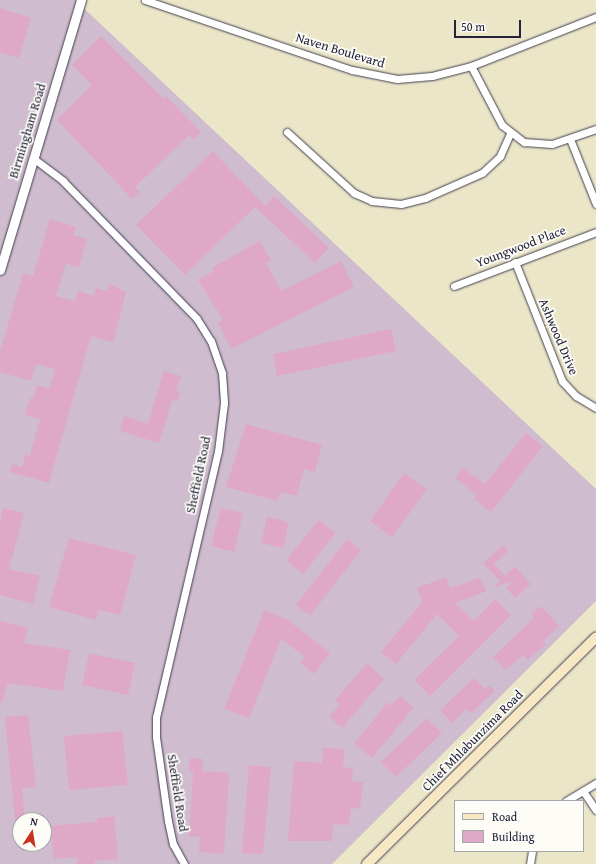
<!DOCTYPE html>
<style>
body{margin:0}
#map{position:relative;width:596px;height:864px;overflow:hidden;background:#ece6c8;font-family:"Gentium Book Plus",serif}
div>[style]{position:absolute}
.industrial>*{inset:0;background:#cfbdcf}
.building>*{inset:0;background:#dfa8c7}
.roads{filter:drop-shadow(0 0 1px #403f50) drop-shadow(0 0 1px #403f50)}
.minor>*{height:7px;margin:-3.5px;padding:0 3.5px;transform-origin:3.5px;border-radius:3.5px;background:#fff}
.tertiary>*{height:9px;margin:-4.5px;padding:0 4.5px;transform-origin:4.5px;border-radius:4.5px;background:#fff}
.secondary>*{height:10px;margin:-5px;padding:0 5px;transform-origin:5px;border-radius:5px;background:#f7e8c3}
span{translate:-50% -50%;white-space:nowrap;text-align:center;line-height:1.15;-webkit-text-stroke:3.5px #fdfcf7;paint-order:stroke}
.street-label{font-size:13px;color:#22223b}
.legend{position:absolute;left:454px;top:800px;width:130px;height:52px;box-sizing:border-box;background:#fdfcf7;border:1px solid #a5a5ac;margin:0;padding:5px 7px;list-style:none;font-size:12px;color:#22223b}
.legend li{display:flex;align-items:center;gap:8px;height:20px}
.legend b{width:20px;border:1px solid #a5a5ac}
.north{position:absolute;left:12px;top:812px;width:40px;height:40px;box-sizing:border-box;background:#fdfcf7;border:1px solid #a5a5ac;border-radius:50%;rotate:12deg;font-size:11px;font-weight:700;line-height:16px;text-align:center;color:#22223b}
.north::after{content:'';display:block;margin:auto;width:14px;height:18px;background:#c8321e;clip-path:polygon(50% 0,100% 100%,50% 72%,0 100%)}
.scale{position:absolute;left:454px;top:20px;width:67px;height:18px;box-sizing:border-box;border:2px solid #22223b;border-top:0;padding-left:5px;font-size:12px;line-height:14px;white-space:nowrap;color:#22223b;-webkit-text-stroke:3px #fdfcf7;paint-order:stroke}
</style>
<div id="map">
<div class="industrial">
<i style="clip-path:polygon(evenodd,0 0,75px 0,596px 489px,596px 601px,332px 864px,0 864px,0 0,20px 820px,44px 820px,44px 844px,20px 844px,20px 820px)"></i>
</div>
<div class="building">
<i style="clip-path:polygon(0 8px,31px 18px,19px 58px,0 52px)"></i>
<i style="clip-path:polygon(101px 36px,164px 99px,166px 96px,201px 132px,194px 140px,189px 135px,135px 187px,140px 192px,132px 199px,57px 120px,92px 85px,72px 65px)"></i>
<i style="clip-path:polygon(213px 151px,265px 206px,274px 196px,329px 248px,315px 263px,255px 207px,185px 275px,136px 225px)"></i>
<i style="clip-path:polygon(50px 219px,76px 227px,73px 235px,87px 239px,79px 267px,66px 263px,56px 296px,75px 301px,78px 291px,94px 296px,96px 288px,107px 291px,109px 284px,126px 292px,113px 342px,91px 336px,49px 483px,10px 472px,13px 464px,22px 467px,25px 455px,30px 456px,40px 419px,25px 415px,30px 398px,33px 399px,37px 385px,49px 389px,55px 369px,36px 364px,31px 381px,0 372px,0 352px,23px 273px,33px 276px)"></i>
<i style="clip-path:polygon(260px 241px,271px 260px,266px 263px,281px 291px,341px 261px,354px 287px,231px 349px,218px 323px,223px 320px,198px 280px,214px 271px,212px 268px)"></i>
<i style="clip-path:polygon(391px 329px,396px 351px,277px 376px,273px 354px)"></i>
<i style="clip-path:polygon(164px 371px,181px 376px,176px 391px,180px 392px,177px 401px,172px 400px,159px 443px,120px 431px,124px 416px,148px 424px)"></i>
<i style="clip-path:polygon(246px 424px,322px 445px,315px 472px,304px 469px,297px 496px,280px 492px,278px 501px,226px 487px)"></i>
<i style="clip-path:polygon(526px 433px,543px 446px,491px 512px,474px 499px,477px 495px,455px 478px,463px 468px,485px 484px)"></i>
<i style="clip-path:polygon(404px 473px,427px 489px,392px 537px,370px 521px)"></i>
<i style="clip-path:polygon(3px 508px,24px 513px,9px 569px,40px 576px,33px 604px,0 595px,0 523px)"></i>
<i style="clip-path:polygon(221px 508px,243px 513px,234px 552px,211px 546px)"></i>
<i style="clip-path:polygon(267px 517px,289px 522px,283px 548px,261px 543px)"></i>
<i style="clip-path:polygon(319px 520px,336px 533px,303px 574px,286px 560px)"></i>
<i style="clip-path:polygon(69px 538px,136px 555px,120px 615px,99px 610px,96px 620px,49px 607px)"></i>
<i style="clip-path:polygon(347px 539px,361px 550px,310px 616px,296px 605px)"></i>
<i style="clip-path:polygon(503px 545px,508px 551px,494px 564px,505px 576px,515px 567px,531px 584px,515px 598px,506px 588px,514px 580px,493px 588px,500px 581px,483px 563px)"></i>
<i style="clip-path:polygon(446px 577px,450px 588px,479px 578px,487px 591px,455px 603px,474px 621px,495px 599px,511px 615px,430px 696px,414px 680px,459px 636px,437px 614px,396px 664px,381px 652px,422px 602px,417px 588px)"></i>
<i style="clip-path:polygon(541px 606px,559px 626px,543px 641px,546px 644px,528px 660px,523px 655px,506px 670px,493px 657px,534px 618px,531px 614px)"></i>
<i style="clip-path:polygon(264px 610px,288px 620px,330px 653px,314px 674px,300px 663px,305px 657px,281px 639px,249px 718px,224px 709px)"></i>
<i style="clip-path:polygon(0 621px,28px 628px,24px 643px,70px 650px,63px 691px,8px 683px,2px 703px,0 702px)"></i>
<i style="clip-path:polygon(89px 653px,135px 663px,128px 695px,82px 685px)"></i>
<i style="clip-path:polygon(367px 663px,384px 679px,342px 728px,329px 717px,340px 704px,335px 700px)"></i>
<i style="clip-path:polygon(474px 678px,485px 689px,489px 685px,495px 691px,471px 713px,466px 709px,452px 723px,440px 710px)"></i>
<i style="clip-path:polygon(400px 696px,414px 707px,372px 758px,354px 744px,388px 702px,392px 705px)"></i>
<i style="clip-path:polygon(28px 715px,36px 787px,22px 788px,25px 820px,15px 821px,5px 717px)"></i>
<i style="clip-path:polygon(427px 718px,442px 733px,396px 777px,381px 762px)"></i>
<i style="clip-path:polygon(122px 731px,128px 785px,69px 790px,64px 736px)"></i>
<i style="clip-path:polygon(323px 748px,345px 749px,343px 767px,353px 768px,352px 781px,363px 782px,360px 809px,351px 808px,349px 825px,333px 824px,332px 841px,288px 841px,294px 761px,322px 763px)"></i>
<i style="clip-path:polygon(190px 758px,203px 759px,202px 771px,229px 773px,224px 854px,199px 852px,200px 837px,189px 836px,193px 772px,189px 772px)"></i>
<i style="clip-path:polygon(249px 765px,271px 767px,263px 854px,242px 853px)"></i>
<i style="clip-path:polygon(114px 816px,118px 859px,94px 861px,95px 864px,77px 864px,77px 857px,54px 859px,50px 826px,97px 822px,97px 818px)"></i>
</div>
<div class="roads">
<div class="minor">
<i style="left:145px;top:0;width:219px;rotate:18.7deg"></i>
<i style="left:352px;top:70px;width:46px;rotate:11.3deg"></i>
<i style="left:397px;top:79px;width:35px;rotate:-5deg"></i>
<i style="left:432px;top:76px;width:40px;rotate:-14.4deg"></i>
<i style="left:471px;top:66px;width:134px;rotate:-21.4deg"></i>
<i style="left:471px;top:66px;width:67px;rotate:62.3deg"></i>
<i style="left:502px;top:125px;width:28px;rotate:38deg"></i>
<i style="left:524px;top:142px;width:28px;rotate:4deg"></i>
<i style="left:552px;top:144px;width:46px;rotate:-18.8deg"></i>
<i style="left:287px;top:132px;width:91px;rotate:42.3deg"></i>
<i style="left:354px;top:193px;width:20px;rotate:24deg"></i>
<i style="left:372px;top:201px;width:29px;rotate:6deg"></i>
<i style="left:401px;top:204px;width:25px;rotate:-14deg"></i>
<i style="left:425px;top:198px;width:62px;rotate:-23.7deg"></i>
<i style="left:482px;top:173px;width:25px;rotate:-43deg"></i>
<i style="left:500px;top:156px;width:24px;rotate:-66deg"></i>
<i style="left:570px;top:139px;width:70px;rotate:68.2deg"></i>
<i style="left:33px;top:158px;width:38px;rotate:37deg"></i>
<i style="left:63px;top:181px;width:192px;rotate:45.8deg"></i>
<i style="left:197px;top:319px;width:26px;rotate:58deg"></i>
<i style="left:211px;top:341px;width:34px;rotate:71deg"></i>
<i style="left:222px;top:373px;width:30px;rotate:86deg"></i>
<i style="left:224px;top:403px;width:48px;rotate:97.1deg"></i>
<i style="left:218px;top:451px;width:273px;rotate:103.1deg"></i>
<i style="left:156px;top:717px;width:20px;rotate:90deg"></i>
<i style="left:156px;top:737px;width:85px;rotate:81.9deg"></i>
<i style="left:168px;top:821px;width:24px;rotate:78deg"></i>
<i style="left:173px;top:844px;width:23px;rotate:61deg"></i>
<i style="left:515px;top:262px;width:128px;rotate:68.4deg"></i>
<i style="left:562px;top:381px;width:21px;rotate:47deg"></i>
<i style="left:576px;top:396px;width:23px;rotate:31deg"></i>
<i style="left:454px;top:286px;width:152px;rotate:-20.8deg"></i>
<i style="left:583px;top:791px;width:23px;rotate:56deg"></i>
<i style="left:566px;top:801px;width:35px;rotate:-31deg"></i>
<i style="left:530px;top:864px;width:13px;rotate:-81deg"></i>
</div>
<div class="tertiary">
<i style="left:0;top:270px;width:282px;rotate:-73.3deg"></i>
</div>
<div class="secondary">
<i style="left:367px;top:864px;width:322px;rotate:-44.7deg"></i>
</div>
</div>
<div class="street-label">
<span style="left:340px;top:51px;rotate:17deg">Naven Boulevard</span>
<span style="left:28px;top:131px;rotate:-73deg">Birmingham Road</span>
<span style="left:521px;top:247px;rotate:-21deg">Youngwood Place</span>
<span style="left:558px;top:337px;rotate:67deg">Ashwood Drive</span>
<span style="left:199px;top:475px;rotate:-78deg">Sheffield Road</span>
<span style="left:473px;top:741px;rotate:-45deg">Chief Mhlabunzima Road</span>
<span style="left:177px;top:793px;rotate:81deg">Sheffield Road</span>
</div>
<ul class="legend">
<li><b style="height:5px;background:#f7e8c3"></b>Road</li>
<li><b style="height:11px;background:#dfa8c7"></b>Building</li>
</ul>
<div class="north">N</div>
<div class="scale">50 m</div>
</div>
